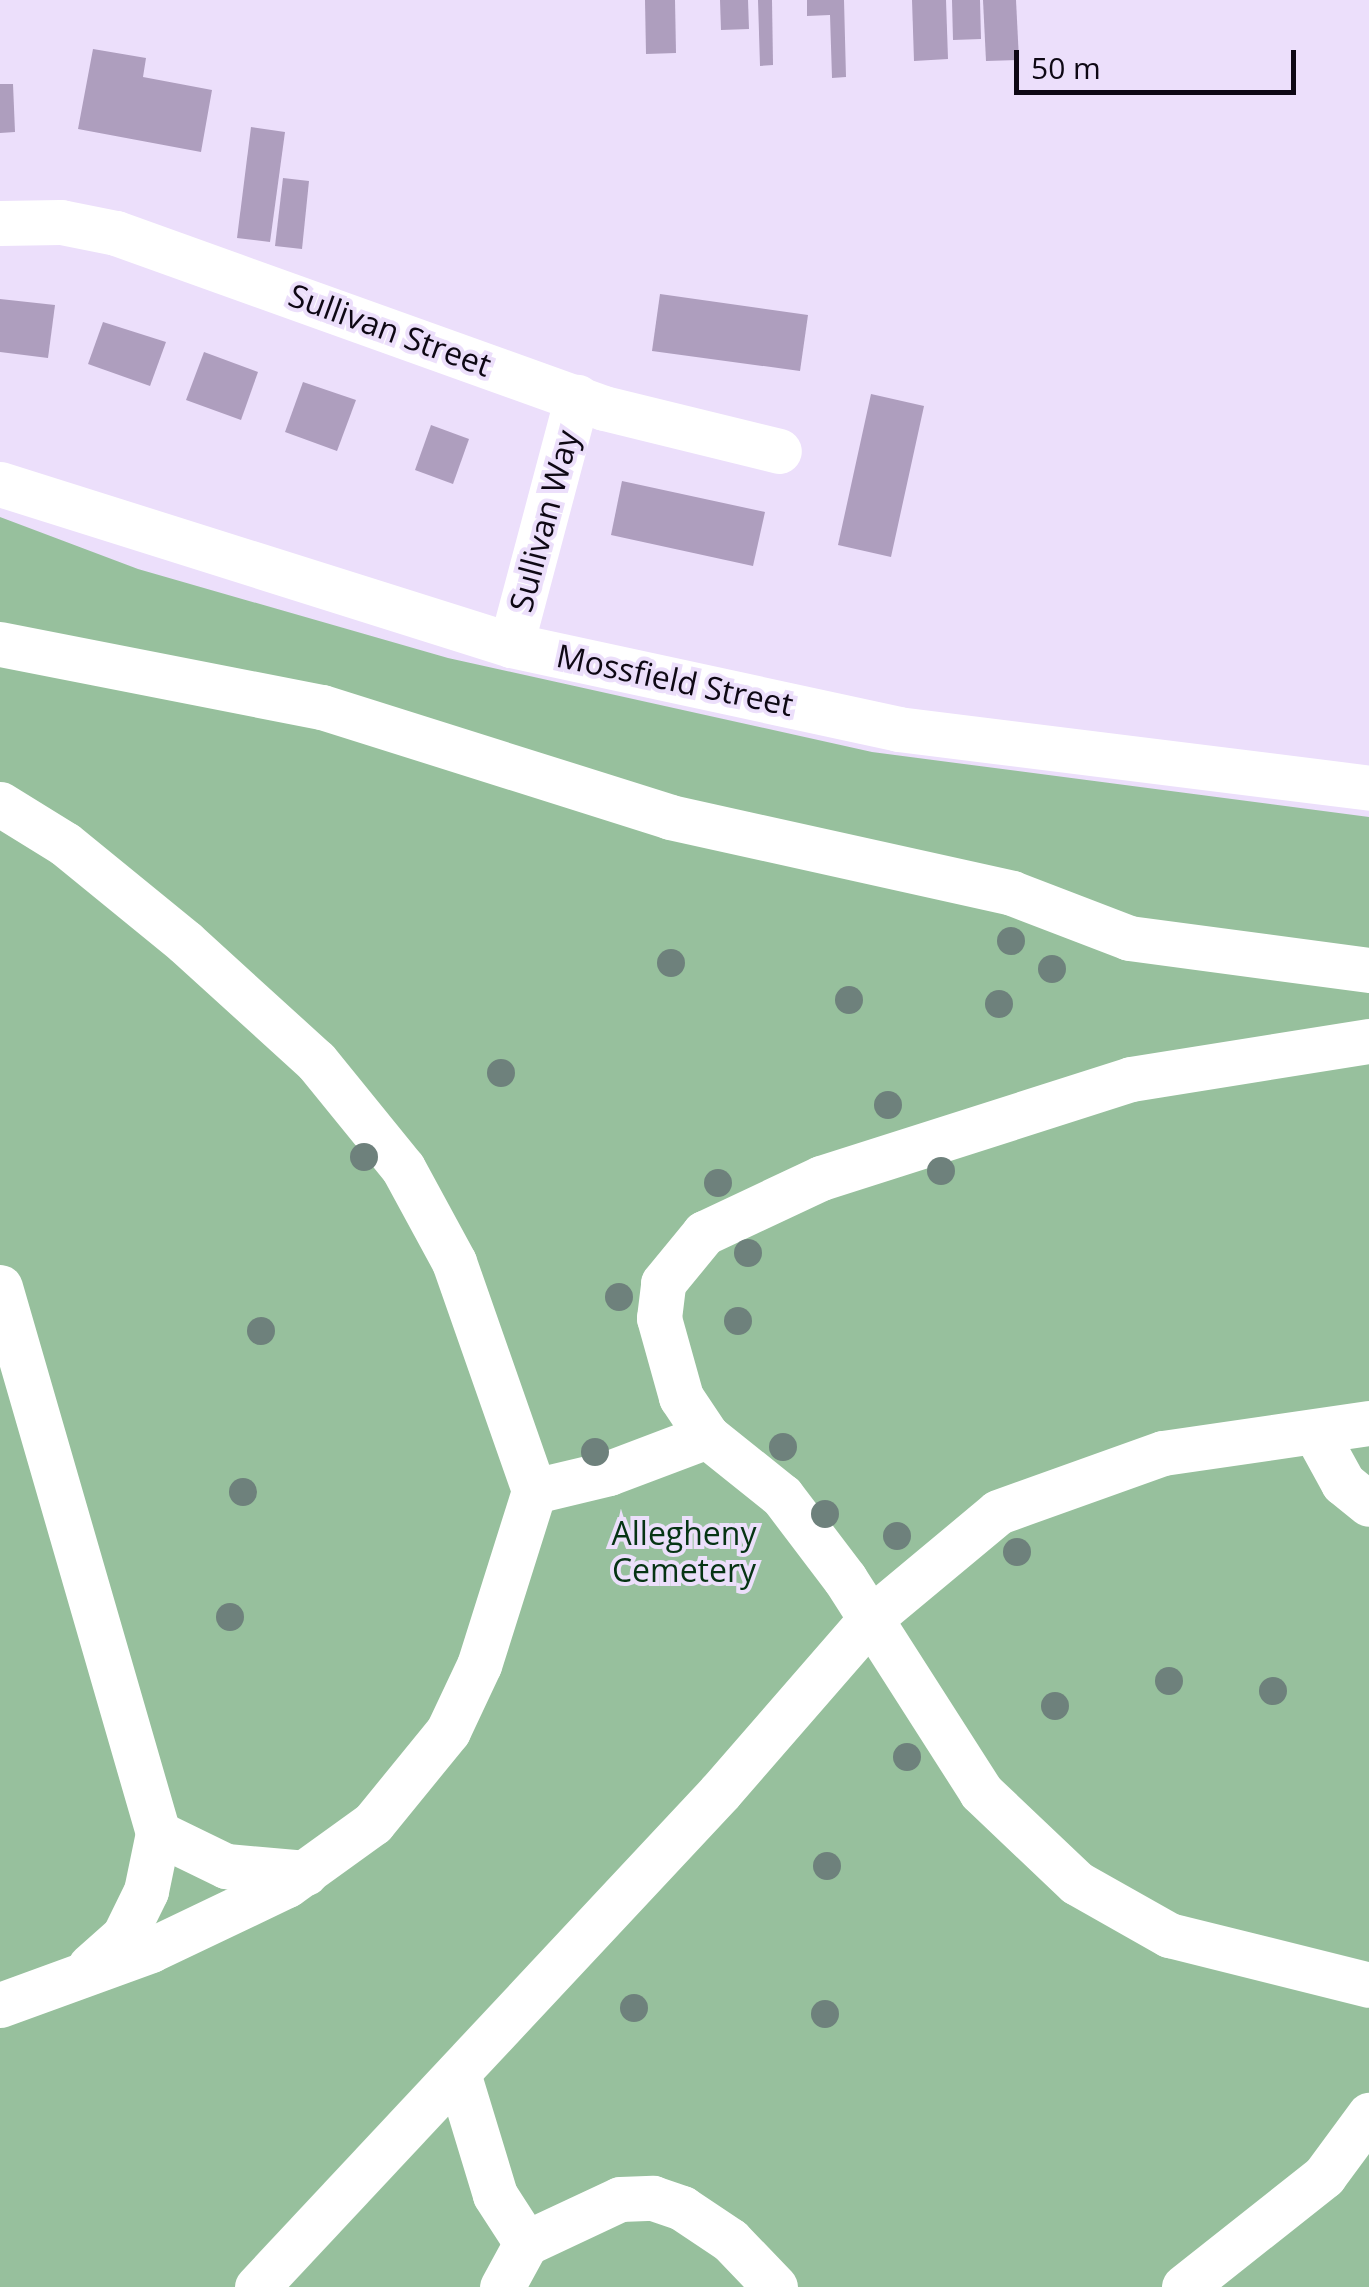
<!DOCTYPE html>
<style>
body{margin:0}
#map{position:relative;width:1369px;height:2287px;overflow:hidden;background:#ecdffb;font-family:"Open Sans",sans-serif}
div>[style]{position:absolute}
.green>*{inset:0;background:#97c09d}
.building>*{inset:0;background:#ae9ebe}
.minor>*{height:45px;margin:-22.5px;padding:0 22.5px;transform-origin:22.5px;border-radius:22.5px;background:#fff}
.trees>*{width:28px;height:28px;margin:-14px;border-radius:50%;background:#6e817c}
span{translate:-50% -50%;white-space:nowrap;text-align:center;line-height:1.15;-webkit-text-stroke:8px #ecdffb;paint-order:stroke}
.street-label{font-size:32px;color:#0e0814}
.park-label{font-size:32px;color:#063414}
.scale{position:absolute;left:1014px;top:50px;width:282px;height:45px;box-sizing:border-box;border:5px solid #0e0814;border-top:0;padding-left:12px;font-size:30px;line-height:35px;white-space:nowrap;color:#0e0814;-webkit-text-stroke:8px #ecdffb;paint-order:stroke}
</style>
<div id="map">
<div class="green">
<i style="clip-path:polygon(0 517px,138px 569px,448px 658px,872px 752px,1369px 817px,1369px 2287px,0 2287px)"></i>
</div>
<div class="building">
<i style="clip-path:polygon(645px 0,675px 0,676px 53px,646px 54px)"></i>
<i style="clip-path:polygon(720px 0,748px 0,749px 29px,721px 30px)"></i>
<i style="clip-path:polygon(758px 0,772px 0,773px 65px,760px 66px)"></i>
<i style="clip-path:polygon(807px 0,844px 0,846px 77px,832px 78px,830px 15px,807px 16px)"></i>
<i style="clip-path:polygon(912px 0,946px 0,948px 59px,914px 61px)"></i>
<i style="clip-path:polygon(952px 0,980px 0,981px 39px,953px 40px)"></i>
<i style="clip-path:polygon(983px 0,1016px 0,1019px 60px,986px 61px)"></i>
<i style="clip-path:polygon(93px 49px,146px 58px,143px 77px,212px 90px,201px 152px,78px 129px)"></i>
<i style="clip-path:polygon(0 84px,13px 84px,15px 132px,0 133px)"></i>
<i style="clip-path:polygon(251px 127px,285px 132px,270px 242px,237px 238px)"></i>
<i style="clip-path:polygon(283px 178px,309px 181px,302px 249px,275px 246px)"></i>
<i style="clip-path:polygon(660px 294px,808px 315px,800px 371px,652px 351px)"></i>
<i style="clip-path:polygon(0 299px,55px 305px,48px 358px,0 352px)"></i>
<i style="clip-path:polygon(103px 322px,166px 342px,150px 386px,88px 364px)"></i>
<i style="clip-path:polygon(204px 352px,258px 372px,241px 420px,186px 400px)"></i>
<i style="clip-path:polygon(303px 382px,356px 400px,337px 451px,285px 432px)"></i>
<i style="clip-path:polygon(871px 394px,924px 406px,891px 557px,838px 545px)"></i>
<i style="clip-path:polygon(431px 425px,469px 439px,453px 484px,415px 470px)"></i>
<i style="clip-path:polygon(622px 481px,765px 512px,753px 566px,611px 535px)"></i>
</div>
<div class="minor">
<i style="left:0;top:223px;width:61px;rotate:-0.9deg"></i>
<i style="left:61px;top:222px;width:56px;rotate:11.3deg"></i>
<i style="left:116px;top:233px;width:518px;rotate:19.73deg"></i>
<i style="left:604px;top:408px;width:180px;rotate:13.8deg"></i>
<i style="left:0;top:484px;width:536px;rotate:17.49deg"></i>
<i style="left:511px;top:645px;width:396px;rotate:12.2deg"></i>
<i style="left:898px;top:729px;width:475px;rotate:7.1deg"></i>
<i style="left:0;top:644px;width:328px;rotate:11.1deg"></i>
<i style="left:322px;top:707px;width:365px;rotate:17.5deg"></i>
<i style="left:670px;top:817px;width:350px;rotate:12.5deg"></i>
<i style="left:1012px;top:893px;width:125px;rotate:21deg"></i>
<i style="left:1129px;top:938px;width:242px;rotate:7.6deg"></i>
<i style="left:511px;top:645px;width:257px;rotate:-75.1deg"></i>
<i style="left:0;top:804px;width:76px;rotate:31.6deg"></i>
<i style="left:65px;top:844px;width:155px;rotate:39.2deg"></i>
<i style="left:185px;top:942px;width:177px;rotate:42.3deg"></i>
<i style="left:316px;top:1061px;width:138px;rotate:50.9deg"></i>
<i style="left:403px;top:1168px;width:107px;rotate:61.5deg"></i>
<i style="left:454px;top:1262px;width:243px;rotate:70.7deg"></i>
<i style="left:534px;top:1491px;width:182px;rotate:107.5deg"></i>
<i style="left:479px;top:1665px;width:73px;rotate:115.2deg"></i>
<i style="left:448px;top:1731px;width:119px;rotate:129.2deg"></i>
<i style="left:373px;top:1823px;width:106px;rotate:144.2deg"></i>
<i style="left:287px;top:1885px;width:151px;rotate:154.5deg"></i>
<i style="left:151px;top:1950px;width:161px;rotate:160deg"></i>
<i style="left:0;top:1287px;width:568px;rotate:73.86deg"></i>
<i style="left:158px;top:1833px;width:59px;rotate:101.7deg"></i>
<i style="left:146px;top:1891px;width:50px;rotate:116.1deg"></i>
<i style="left:124px;top:1936px;width:45px;rotate:138.6deg"></i>
<i style="left:1315px;top:1432px;width:58px;rotate:61.2deg"></i>
<i style="left:1343px;top:1483px;width:33px;rotate:39deg"></i>
<i style="left:707px;top:1436px;width:47px;rotate:-123.7deg"></i>
<i style="left:681px;top:1397px;width:82px;rotate:-105.6deg"></i>
<i style="left:659px;top:1318px;width:35px;rotate:-83deg"></i>
<i style="left:663px;top:1283px;width:65px;rotate:-50.6deg"></i>
<i style="left:704px;top:1233px;width:129px;rotate:-25.2deg"></i>
<i style="left:821px;top:1178px;width:325px;rotate:-17.7deg"></i>
<i style="left:1131px;top:1079px;width:241px;rotate:-9.1deg"></i>
<i style="left:534px;top:1491px;width:77px;rotate:-13.5deg"></i>
<i style="left:609px;top:1473px;width:105px;rotate:-20.7deg"></i>
<i style="left:707px;top:1436px;width:96px;rotate:38.7deg"></i>
<i style="left:782px;top:1496px;width:104px;rotate:52.8deg"></i>
<i style="left:845px;top:1579px;width:253px;rotate:57.4deg"></i>
<i style="left:981px;top:1792px;width:132px;rotate:43.5deg"></i>
<i style="left:1077px;top:1883px;width:106px;rotate:29.5deg"></i>
<i style="left:1169px;top:1935px;width:206px;rotate:14deg"></i>
<i style="left:158px;top:1833px;width:76px;rotate:25.9deg"></i>
<i style="left:226px;top:1866px;width:80px;rotate:5deg"></i>
<i style="left:458px;top:2073px;width:127px;rotate:73.1deg"></i>
<i style="left:495px;top:2195px;width:57px;rotate:57.1deg"></i>
<i style="left:526px;top:2243px;width:50px;rotate:118.6deg"></i>
<i style="left:526px;top:2243px;width:104px;rotate:-25.1deg"></i>
<i style="left:620px;top:2199px;width:33px;rotate:-2deg"></i>
<i style="left:653px;top:2198px;width:31px;rotate:19deg"></i>
<i style="left:682px;top:2208px;width:58px;rotate:33.7deg"></i>
<i style="left:730px;top:2240px;width:65px;rotate:46.2deg"></i>
<i style="left:257px;top:2287px;width:678px;rotate:-46.91deg"></i>
<i style="left:720px;top:1792px;width:230px;rotate:-49deg"></i>
<i style="left:871px;top:1618px;width:165px;rotate:-39.8deg"></i>
<i style="left:998px;top:1512px;width:175px;rotate:-19.7deg"></i>
<i style="left:1163px;top:1453px;width:208px;rotate:-8.3deg"></i>
<i style="left:1184px;top:2287px;width:179px;rotate:-38.4deg"></i>
<i style="left:1324px;top:2176px;width:76px;rotate:-53.6deg"></i>
</div>
<div class="trees">
<i style="left:1011px;top:941px"></i>
<i style="left:671px;top:963px"></i>
<i style="left:1052px;top:969px"></i>
<i style="left:849px;top:1000px"></i>
<i style="left:999px;top:1004px"></i>
<i style="left:501px;top:1073px"></i>
<i style="left:888px;top:1105px"></i>
<i style="left:364px;top:1157px"></i>
<i style="left:941px;top:1171px"></i>
<i style="left:718px;top:1183px"></i>
<i style="left:748px;top:1253px"></i>
<i style="left:619px;top:1297px"></i>
<i style="left:738px;top:1321px"></i>
<i style="left:261px;top:1331px"></i>
<i style="left:783px;top:1447px"></i>
<i style="left:595px;top:1452px"></i>
<i style="left:243px;top:1492px"></i>
<i style="left:825px;top:1514px"></i>
<i style="left:897px;top:1536px"></i>
<i style="left:1017px;top:1552px"></i>
<i style="left:230px;top:1617px"></i>
<i style="left:1169px;top:1681px"></i>
<i style="left:1273px;top:1691px"></i>
<i style="left:1055px;top:1706px"></i>
<i style="left:907px;top:1757px"></i>
<i style="left:827px;top:1866px"></i>
<i style="left:634px;top:2008px"></i>
<i style="left:825px;top:2014px"></i>
</div>
<div class="street-label">
<span style="left:390px;top:330px;rotate:20deg">Sullivan Street</span>
<span style="left:544px;top:521px;rotate:-75deg">Sullivan Way</span>
<span style="left:675px;top:680px;rotate:12deg">Mossfield Street</span>
</div>
<div class="park-label">
<span style="left:684px;top:1552px">Allegheny<br>Cemetery</span>
</div>
<div class="scale">50 m</div>
</div>
